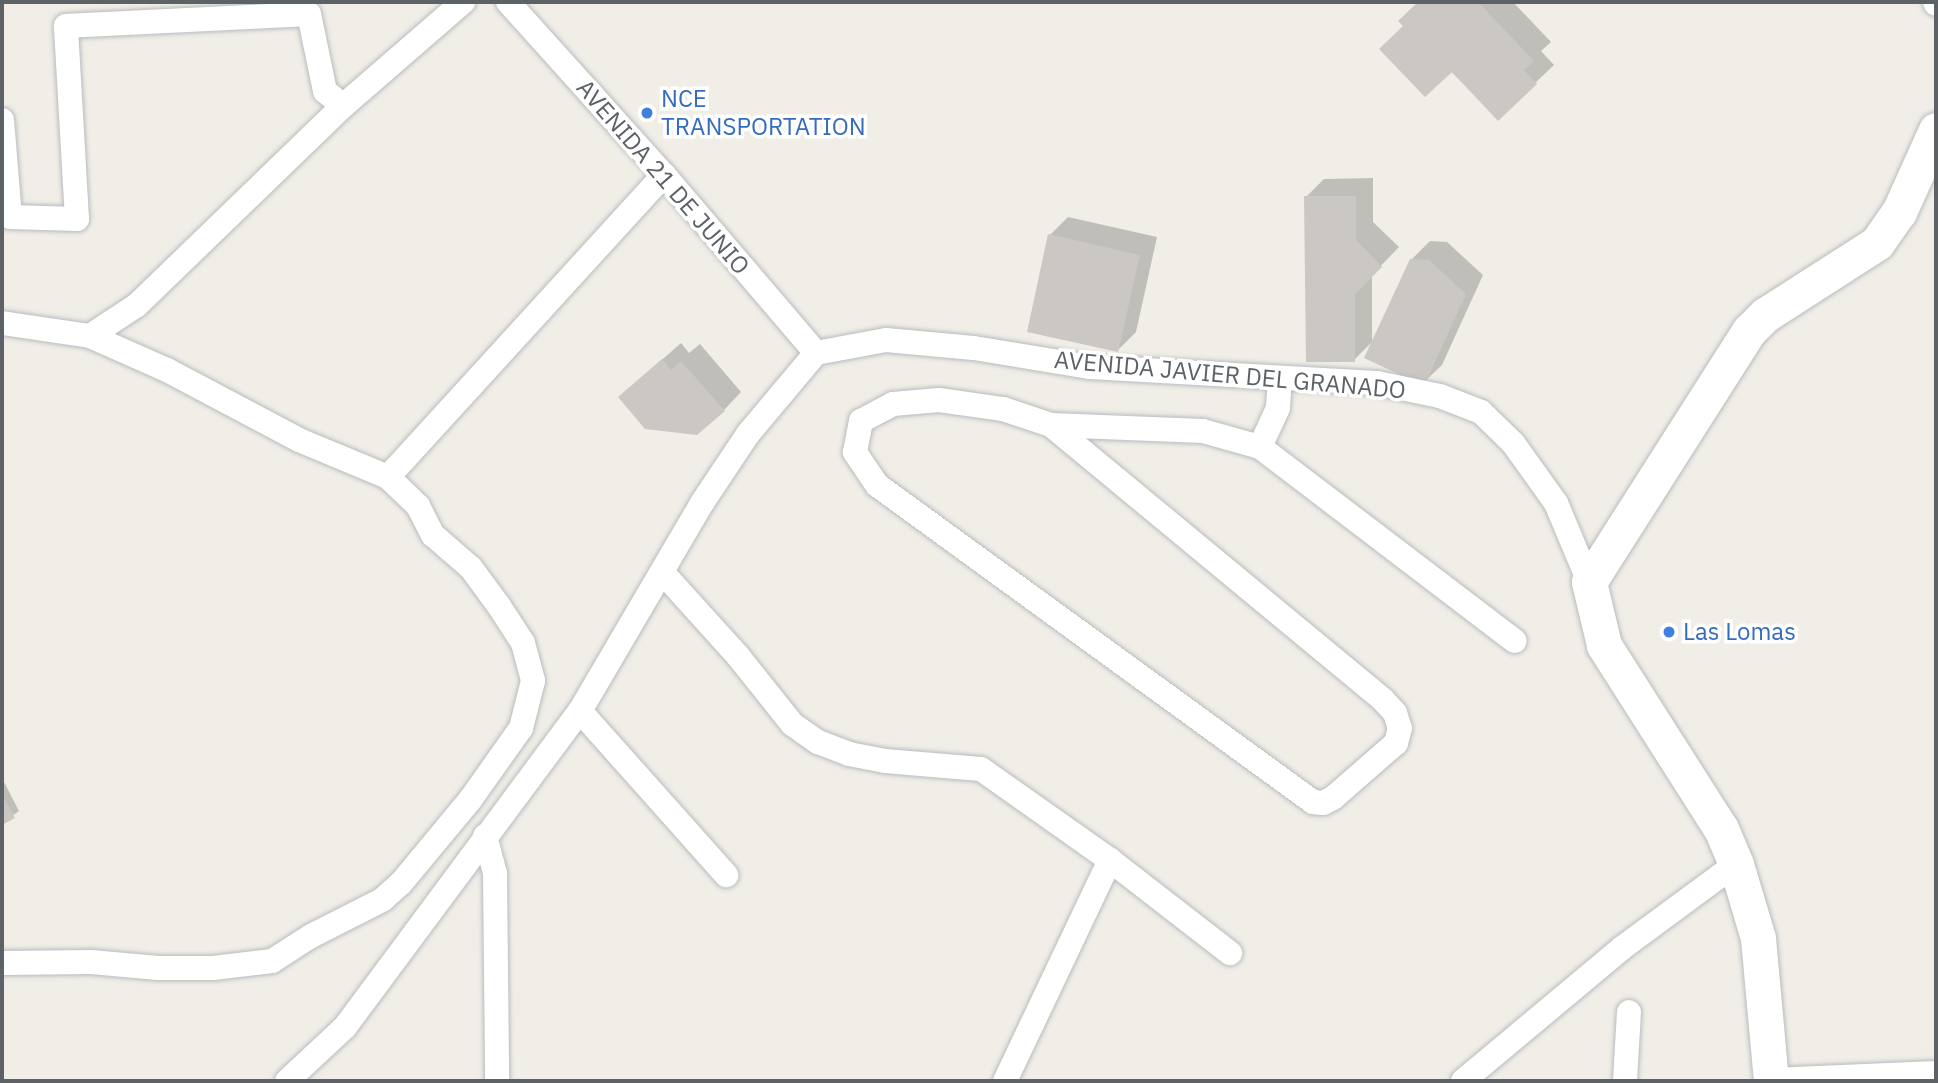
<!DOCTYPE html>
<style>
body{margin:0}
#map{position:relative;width:1938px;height:1083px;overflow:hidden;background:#f0eee6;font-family:"IBM Plex Sans",sans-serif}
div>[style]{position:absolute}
.shadow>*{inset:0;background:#0003}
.building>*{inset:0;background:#cbc8c3}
.roads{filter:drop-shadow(0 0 2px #b8bbc0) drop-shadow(0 0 2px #b8bbc0)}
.street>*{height:24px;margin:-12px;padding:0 12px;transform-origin:12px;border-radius:12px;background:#fff}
.secondary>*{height:35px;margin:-17.5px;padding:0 17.5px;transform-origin:17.5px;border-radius:17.5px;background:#fff}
.dots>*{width:19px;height:19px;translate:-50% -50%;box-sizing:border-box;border:4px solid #fff;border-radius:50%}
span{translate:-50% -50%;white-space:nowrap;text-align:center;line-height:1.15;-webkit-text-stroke:7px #fff;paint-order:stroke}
.shop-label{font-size:24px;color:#366cbe}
.left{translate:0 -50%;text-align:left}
.street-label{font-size:24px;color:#5d6267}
.frame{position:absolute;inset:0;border:4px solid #5d6267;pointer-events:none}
</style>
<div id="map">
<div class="shadow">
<i style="clip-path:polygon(1419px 2px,1513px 2px,1551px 42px,1541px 51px,1554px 65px,1498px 118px,1400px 21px)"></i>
<i style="clip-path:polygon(1373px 178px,1373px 222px,1399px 247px,1372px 275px,1372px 342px,1354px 360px,1306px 197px,1324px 179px)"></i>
<i style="clip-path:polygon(1068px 217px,1157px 237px,1136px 332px,1118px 350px,1050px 235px)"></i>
<i style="clip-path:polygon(1430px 241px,1447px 242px,1483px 275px,1442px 365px,1423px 383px,1412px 259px)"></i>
<i style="clip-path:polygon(681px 343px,689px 353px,700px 344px,741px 392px,724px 410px,620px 397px)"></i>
<i style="clip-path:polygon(2px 778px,19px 811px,2px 823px)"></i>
</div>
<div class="building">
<i style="clip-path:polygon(1418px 2px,1478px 2px,1534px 61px,1524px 70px,1537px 84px,1498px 121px,1452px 72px,1425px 97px,1379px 49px,1403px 26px,1398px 21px)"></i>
<i style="clip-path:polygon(1304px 196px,1356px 196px,1356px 240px,1382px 267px,1355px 294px,1355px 362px,1306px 362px)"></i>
<i style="clip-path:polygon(1048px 234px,1140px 255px,1118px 352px,1027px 332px)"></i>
<i style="clip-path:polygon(1410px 259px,1429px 260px,1466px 294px,1424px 386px,1364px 358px)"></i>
<i style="clip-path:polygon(662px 359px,671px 370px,681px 361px,725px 411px,697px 435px,645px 429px,618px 397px)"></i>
<i style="clip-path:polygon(2px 794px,15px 818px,2px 825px)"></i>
</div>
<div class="roads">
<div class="street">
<i style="left:508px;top:2px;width:233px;rotate:48deg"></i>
<i style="left:664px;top:175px;width:234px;rotate:49.5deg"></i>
<i style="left:1935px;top:2px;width:2px;rotate:63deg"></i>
<i style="left:2px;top:120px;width:97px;rotate:85.3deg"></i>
<i style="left:10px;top:217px;width:67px;rotate:1.7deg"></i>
<i style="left:77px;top:219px;width:193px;rotate:-93.3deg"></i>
<i style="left:66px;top:26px;width:243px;rotate:-2.8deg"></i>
<i style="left:309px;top:14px;width:79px;rotate:78.3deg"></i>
<i style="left:325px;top:91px;width:23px;rotate:40deg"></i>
<i style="left:2px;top:323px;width:89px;rotate:8.4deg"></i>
<i style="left:90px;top:336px;width:84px;rotate:23.8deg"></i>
<i style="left:167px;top:370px;width:149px;rotate:27.9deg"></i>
<i style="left:299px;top:440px;width:96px;rotate:22.6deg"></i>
<i style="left:388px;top:477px;width:42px;rotate:44deg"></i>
<i style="left:418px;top:506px;width:33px;rotate:63deg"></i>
<i style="left:433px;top:535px;width:50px;rotate:41deg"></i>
<i style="left:471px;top:568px;width:47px;rotate:53.6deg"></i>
<i style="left:499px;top:606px;width:44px;rotate:57deg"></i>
<i style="left:523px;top:643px;width:39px;rotate:75deg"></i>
<i style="left:533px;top:681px;width:49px;rotate:104.3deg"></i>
<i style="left:521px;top:728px;width:88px;rotate:125.3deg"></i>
<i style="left:470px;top:800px;width:108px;rotate:129.7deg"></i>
<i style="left:401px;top:883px;width:25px;rotate:138deg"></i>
<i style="left:382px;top:900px;width:80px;rotate:153.1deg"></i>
<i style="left:311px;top:936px;width:46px;rotate:147.3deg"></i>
<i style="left:272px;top:961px;width:59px;rotate:173.2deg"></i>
<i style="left:213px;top:968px;width:55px;rotate:180deg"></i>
<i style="left:158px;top:968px;width:67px;rotate:-174.9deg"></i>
<i style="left:91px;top:962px;width:89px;rotate:179.4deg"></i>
<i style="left:90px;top:336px;width:56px;rotate:-33.4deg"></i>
<i style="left:137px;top:305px;width:286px;rotate:-44deg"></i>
<i style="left:343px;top:106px;width:159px;rotate:-40.9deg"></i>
<i style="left:816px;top:353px;width:71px;rotate:-10.5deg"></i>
<i style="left:886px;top:340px;width:88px;rotate:5.2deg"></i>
<i style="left:974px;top:348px;width:118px;rotate:9.3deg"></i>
<i style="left:1090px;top:367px;width:287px;rotate:3.2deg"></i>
<i style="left:1377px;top:383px;width:64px;rotate:11.7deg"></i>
<i style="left:1440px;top:396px;width:44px;rotate:21.3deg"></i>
<i style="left:1481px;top:412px;width:45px;rotate:44.1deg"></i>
<i style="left:1513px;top:443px;width:74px;rotate:54.4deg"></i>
<i style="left:1556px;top:503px;width:86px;rotate:67.3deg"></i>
<i style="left:1280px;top:378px;width:30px;rotate:94deg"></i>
<i style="left:1278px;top:408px;width:43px;rotate:114.8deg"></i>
<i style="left:1260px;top:447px;width:320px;rotate:37.3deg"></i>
<i style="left:1051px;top:425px;width:431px;rotate:39.6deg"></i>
<i style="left:1383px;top:700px;width:18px;rotate:47deg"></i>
<i style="left:1395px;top:713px;width:16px;rotate:72deg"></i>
<i style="left:1400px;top:728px;width:16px;rotate:105deg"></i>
<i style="left:1396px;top:743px;width:84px;rotate:138.9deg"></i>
<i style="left:1333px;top:798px;width:11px;rotate:153deg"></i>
<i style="left:1323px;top:803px;width:10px;rotate:-174deg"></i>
<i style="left:1313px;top:802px;width:539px;rotate:-143.98deg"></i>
<i style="left:877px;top:485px;width:40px;rotate:-124deg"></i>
<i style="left:855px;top:452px;width:32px;rotate:-79deg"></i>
<i style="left:861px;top:421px;width:36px;rotate:-28deg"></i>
<i style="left:893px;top:404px;width:46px;rotate:-5deg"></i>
<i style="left:939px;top:400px;width:65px;rotate:8deg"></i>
<i style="left:1003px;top:409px;width:51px;rotate:18.4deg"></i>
<i style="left:1051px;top:425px;width:152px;rotate:2.3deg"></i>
<i style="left:1203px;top:431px;width:59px;rotate:15.7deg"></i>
<i style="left:388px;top:477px;width:409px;rotate:-47.6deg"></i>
<i style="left:663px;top:573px;width:112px;rotate:47.9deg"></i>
<i style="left:738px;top:656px;width:87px;rotate:51.5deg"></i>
<i style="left:792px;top:724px;width:32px;rotate:35deg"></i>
<i style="left:818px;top:742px;width:33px;rotate:21deg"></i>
<i style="left:849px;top:754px;width:37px;rotate:11deg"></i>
<i style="left:885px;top:761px;width:96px;rotate:4.8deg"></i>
<i style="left:981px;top:769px;width:158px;rotate:35.2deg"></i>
<i style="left:1110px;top:860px;width:152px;rotate:37.8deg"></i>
<i style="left:580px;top:711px;width:220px;rotate:48.3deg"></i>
<i style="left:485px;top:836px;width:38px;rotate:75deg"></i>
<i style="left:495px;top:873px;width:208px;rotate:89.4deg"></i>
<i style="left:1771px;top:1080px;width:165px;rotate:-2.4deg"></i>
<i style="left:287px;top:1081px;width:79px;rotate:-43deg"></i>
<i style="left:345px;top:1027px;width:394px;rotate:-53.4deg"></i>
<i style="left:580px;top:711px;width:241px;rotate:-59.6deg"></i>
<i style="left:702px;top:503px;width:83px;rotate:-56.3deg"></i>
<i style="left:748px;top:434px;width:106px;rotate:-50deg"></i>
<i style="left:1005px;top:1081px;width:245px;rotate:-64.6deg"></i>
<i style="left:1463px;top:1081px;width:207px;rotate:-39.9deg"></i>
<i style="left:1622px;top:948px;width:142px;rotate:-36.4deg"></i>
<i style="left:1625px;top:1081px;width:69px;rotate:-86.7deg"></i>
</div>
<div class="secondary">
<i style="left:1771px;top:1081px;width:144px;rotate:-95.2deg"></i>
<i style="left:1758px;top:938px;width:77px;rotate:-106.6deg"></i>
<i style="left:1736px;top:864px;width:38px;rotate:-113deg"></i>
<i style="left:1721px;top:829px;width:218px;rotate:-122.5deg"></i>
<i style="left:1604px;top:645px;width:65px;rotate:-103.4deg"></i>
<i style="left:1589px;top:582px;width:298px;rotate:-57.5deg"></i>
<i style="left:1749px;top:331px;width:23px;rotate:-45deg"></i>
<i style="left:1765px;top:315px;width:133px;rotate:-32.7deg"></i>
<i style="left:1877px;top:243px;width:38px;rotate:-55deg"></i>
<i style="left:1899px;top:212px;width:90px;rotate:-65.7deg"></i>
</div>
</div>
<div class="dots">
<i style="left:647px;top:113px;background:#3f7fe0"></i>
<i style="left:1669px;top:632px;background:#3f7fe0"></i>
</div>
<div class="shop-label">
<span class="left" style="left:661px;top:113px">NCE<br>TRANSPORTATION</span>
<span class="left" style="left:1683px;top:632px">Las Lomas</span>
</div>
<div class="street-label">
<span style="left:663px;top:177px;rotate:49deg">AVENIDA 21 DE JUNIO</span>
<span style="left:1230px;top:375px;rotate:5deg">AVENIDA JAVIER DEL GRANADO</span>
</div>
<div class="frame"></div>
</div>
